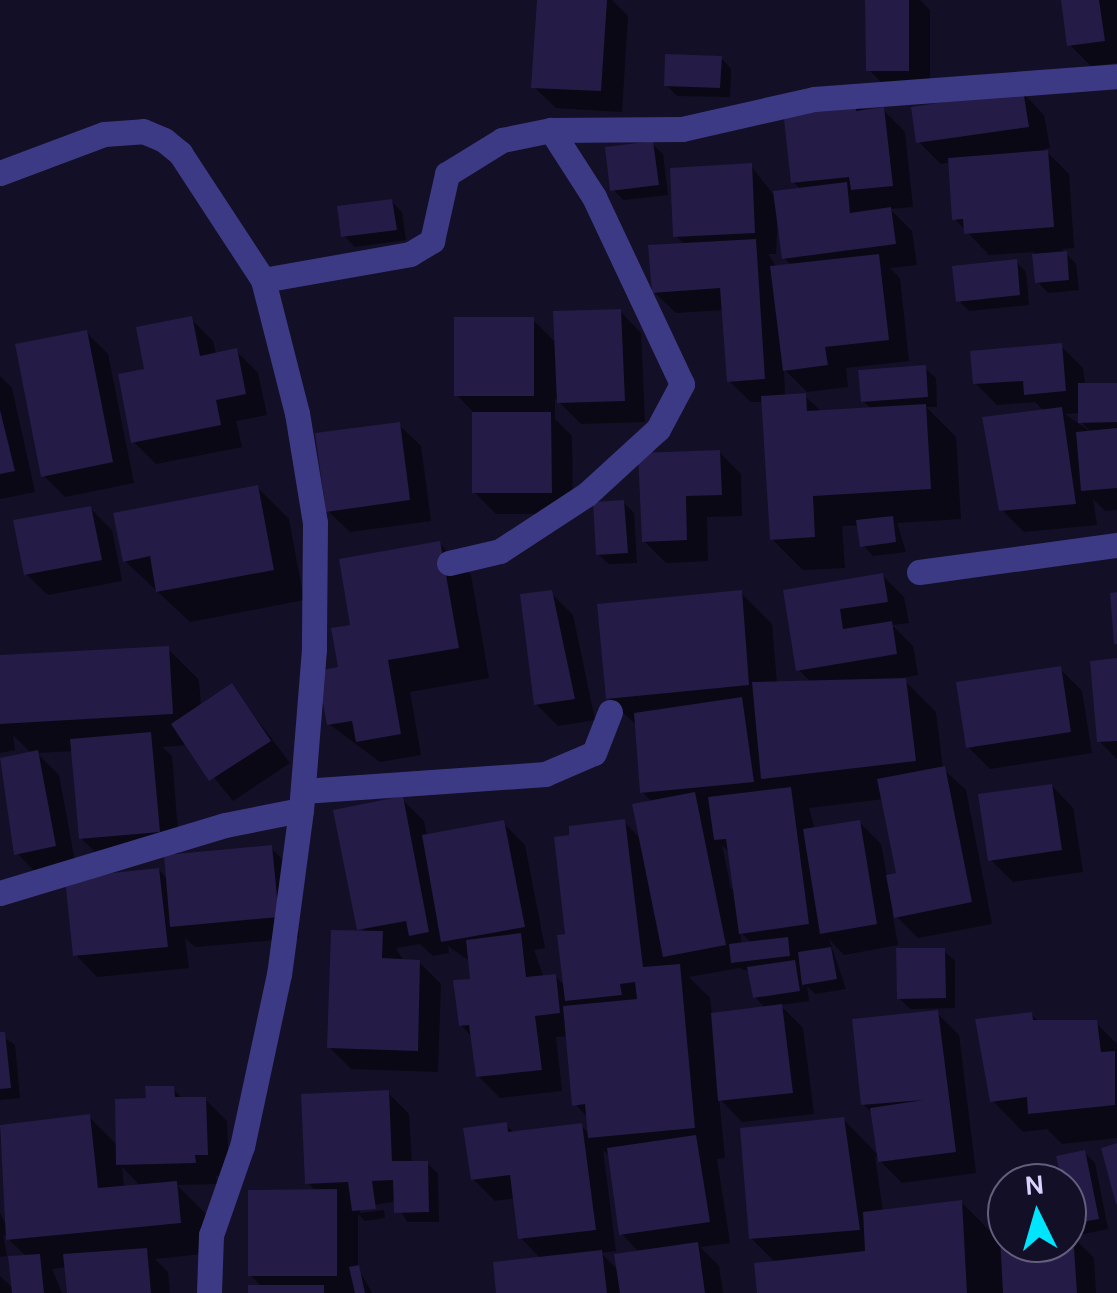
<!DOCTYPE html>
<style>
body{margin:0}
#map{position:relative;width:1117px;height:1293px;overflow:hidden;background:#130f26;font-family:Karla,sans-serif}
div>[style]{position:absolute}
.shadow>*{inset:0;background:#0007}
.building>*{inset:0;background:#241b47}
.minor>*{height:25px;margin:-12.5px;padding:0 12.5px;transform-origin:12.5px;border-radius:12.5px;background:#3d3a85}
span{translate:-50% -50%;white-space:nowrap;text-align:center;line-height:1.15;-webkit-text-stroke:9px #130f26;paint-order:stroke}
.north{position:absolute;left:987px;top:1163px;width:100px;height:100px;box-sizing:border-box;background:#130f26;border:2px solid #625e7d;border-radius:50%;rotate:355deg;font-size:28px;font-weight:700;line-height:40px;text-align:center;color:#d9d4ff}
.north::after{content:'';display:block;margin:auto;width:35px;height:45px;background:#00e5ff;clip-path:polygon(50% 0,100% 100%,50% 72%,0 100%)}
</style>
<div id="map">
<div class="shadow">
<i style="clip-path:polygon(540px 0,612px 0,628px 16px,622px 112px,556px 108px,534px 87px)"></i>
<i style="clip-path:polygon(868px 0,920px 0,930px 10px,930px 92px,890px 91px,869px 70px)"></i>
<i style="clip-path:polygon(1064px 0,1117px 0,1117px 63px,1091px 66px,1069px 44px)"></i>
<i style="clip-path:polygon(721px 58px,731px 69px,730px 97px,677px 96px,666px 85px)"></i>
<i style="clip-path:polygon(1023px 93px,1044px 115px,1050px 148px,1044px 149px,1069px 174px,1074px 248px,1062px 249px,1076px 264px,1079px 290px,1048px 293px,1038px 282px,1034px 252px,989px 255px,955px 219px,951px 162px,941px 164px,919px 142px)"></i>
<i style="clip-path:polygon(evenodd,854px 101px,866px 112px,883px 110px,905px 132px,913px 207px,890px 209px,912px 231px,917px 265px,890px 268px,900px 278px,909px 361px,846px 368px,848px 387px,807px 392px,784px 369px,785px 397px,805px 396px,822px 412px,872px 409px,863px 401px,925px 368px,936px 378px,937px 407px,926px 407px,956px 437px,961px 519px,897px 523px,906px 552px,873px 556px,863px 545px,860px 525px,842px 526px,845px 568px,803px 570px,772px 539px,764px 402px,751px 402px,729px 381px,724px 310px,676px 313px,654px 292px,686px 246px,676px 236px,751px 166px,773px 194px,802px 190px,793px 182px,854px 101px,778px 211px,784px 258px,793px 266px,777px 268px,768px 254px,776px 254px,778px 211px)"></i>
<i style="clip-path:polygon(652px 144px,663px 154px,668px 195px,623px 200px,613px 189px)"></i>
<i style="clip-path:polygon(391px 201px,402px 212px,406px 240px,355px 247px,344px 236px)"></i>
<i style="clip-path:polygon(1016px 262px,1026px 272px,1029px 305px,969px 311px,959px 301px)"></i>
<i style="clip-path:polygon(620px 311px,641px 333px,645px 422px,581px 424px,555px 398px,555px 419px,572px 436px,573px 514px,496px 514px,474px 492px,474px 413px,457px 395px,533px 320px,556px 343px)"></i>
<i style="clip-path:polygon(191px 319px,213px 341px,216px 355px,236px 351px,258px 373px,267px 415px,236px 421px,242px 447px,156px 464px,134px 442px,147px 371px)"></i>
<i style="clip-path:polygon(86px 332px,108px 354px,134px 483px,65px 497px,44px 476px)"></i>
<i style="clip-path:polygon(evenodd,1061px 346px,1083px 368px,1085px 385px,1117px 385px,1117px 510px,1105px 511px,1093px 499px,1097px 525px,1024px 532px,1002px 510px,1045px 412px,1035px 402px,997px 405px,975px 383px,1061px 346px,1081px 413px,1081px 422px,1092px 433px,1065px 414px,1081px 413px)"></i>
<i style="clip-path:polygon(0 376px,12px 388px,35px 492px,0 499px)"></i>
<i style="clip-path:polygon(399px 425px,421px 446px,431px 521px,350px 532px,328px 511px)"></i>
<i style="clip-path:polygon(719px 452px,741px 474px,742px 516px,707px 517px,708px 561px,666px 563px,644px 541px)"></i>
<i style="clip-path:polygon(258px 488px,289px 519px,304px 600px,190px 622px,125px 561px)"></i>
<i style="clip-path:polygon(623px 502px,634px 513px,637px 563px,609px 564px,598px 554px)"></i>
<i style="clip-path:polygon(90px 508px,112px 530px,122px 581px,48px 595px,26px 574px)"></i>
<i style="clip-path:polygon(440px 544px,471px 575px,489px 678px,410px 692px,421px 755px,380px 762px,329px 724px,341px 670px,353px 627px)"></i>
<i style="clip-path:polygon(evenodd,883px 576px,904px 597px,909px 623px,892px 625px,913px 646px,918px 675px,902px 678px,936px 712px,943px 769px,966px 790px,992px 924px,918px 938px,892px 912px,898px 945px,844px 955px,829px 939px,846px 989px,815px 994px,807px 986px,809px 1001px,780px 1005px,803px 1028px,814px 1114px,742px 1122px,719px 1098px,725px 1158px,717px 1159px,730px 1243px,700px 1247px,719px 1266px,723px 1293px,498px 1293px,541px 1259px,521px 1238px,516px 1198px,495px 1201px,473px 1179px,506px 1125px,515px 1134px,581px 1126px,591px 1135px,589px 1119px,575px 1104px,568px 1036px,556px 1037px,562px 1091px,500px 1098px,478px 1076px,473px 1038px,461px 1025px,473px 981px,471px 962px,448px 946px,449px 953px,433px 956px,420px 944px,396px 948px,404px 962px,419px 962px,441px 984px,438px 1072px,351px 1069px,329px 1047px,402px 799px,424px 821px,427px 836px,503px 823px,525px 845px,545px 948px,534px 950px,544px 978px,555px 976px,566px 987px,568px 936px,624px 822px,642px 840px,653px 803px,642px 792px,638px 727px,608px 698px,741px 593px,772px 624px,777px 684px,812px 683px,799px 670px,785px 592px,883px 576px,884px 799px,898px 875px,887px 877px,881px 844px,859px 822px,815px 830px,809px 808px,884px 799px,883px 576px,722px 845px,730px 853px,735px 888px,731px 889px,722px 845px,883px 576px,740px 931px,752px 944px,742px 945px,740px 931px,883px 576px,739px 968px,751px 972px,755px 997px,766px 1009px,712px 1016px,710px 998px,689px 977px,739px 968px,883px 576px,603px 1150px,611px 1157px,622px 1234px,640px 1253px,619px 1271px,601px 1253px,616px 1251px,603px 1150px)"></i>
<i style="clip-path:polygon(551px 593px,573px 615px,595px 720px,558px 726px,536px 704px)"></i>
<i style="clip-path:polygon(168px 649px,199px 680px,201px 707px,232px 686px,290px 763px,233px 801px,188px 745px,162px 747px,172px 756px,180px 856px,271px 848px,293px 870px,299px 938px,195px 947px,185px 938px,189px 968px,97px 977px,76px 955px,159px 870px,169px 881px,167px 854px,103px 860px,81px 838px,74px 751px,37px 753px,59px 775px,76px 867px,38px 875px,17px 853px,0 761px,32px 754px,13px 735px,15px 750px,0 753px,0 658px)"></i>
<i style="clip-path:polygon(1117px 661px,1117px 759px,1099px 741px)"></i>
<i style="clip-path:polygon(1060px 669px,1082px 691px,1092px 753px,990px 769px,968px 747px)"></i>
<i style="clip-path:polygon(1052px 786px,1073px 808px,1083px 872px,1013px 882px,991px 860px)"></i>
<i style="clip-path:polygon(944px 951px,955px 961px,955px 1008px,910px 1009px,899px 998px)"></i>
<i style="clip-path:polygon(937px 1013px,959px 1035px,976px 1173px,902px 1183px,875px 1156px,883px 1212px,961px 1202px,1003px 1244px,1007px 1239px,1067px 1243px,1072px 1236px,1094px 1258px,1096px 1293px,759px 1293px,776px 1263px,751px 1238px,843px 1119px,879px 1156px,874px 1115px,863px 1104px)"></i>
<i style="clip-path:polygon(1032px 1015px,1040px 1023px,1096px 1023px,1117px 1044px,1117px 1138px,1062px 1144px,1047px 1129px,1023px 1132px,992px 1100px)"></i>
<i style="clip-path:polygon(0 1035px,15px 1045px,20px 1098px,0 1100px)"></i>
<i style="clip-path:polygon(evenodd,173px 1089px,183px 1099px,205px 1099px,227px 1121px,229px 1176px,216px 1176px,217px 1184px,177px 1185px,207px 1215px,211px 1253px,155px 1259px,168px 1272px,170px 1293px,69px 1293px,67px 1267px,52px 1269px,62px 1293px,0 1293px,0 1276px,14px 1289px,27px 1257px,3px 1234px,7px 1256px,0 1257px,0 1213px,6px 1225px,0 1128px,89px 1117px,118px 1146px,148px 1100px,173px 1089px,122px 1167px,133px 1178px,141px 1187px,124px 1188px,122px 1167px)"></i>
<i style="clip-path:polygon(388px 1093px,409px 1114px,412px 1163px,427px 1163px,438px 1174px,439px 1222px,407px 1222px,396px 1201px,360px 1208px,360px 1213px,384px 1210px,385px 1218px,365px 1221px,358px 1214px,358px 1268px,372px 1293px,251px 1293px,262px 1287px,250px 1275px,316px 1191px,308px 1183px)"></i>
<i style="clip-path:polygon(1084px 1152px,1095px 1163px,1108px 1229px,1083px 1234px,1072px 1223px,1059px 1158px)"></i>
</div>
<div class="building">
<i style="clip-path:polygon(537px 0,607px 0,601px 91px,531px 88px)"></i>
<i style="clip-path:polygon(865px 0,909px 0,909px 71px,866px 71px)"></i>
<i style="clip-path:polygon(1061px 0,1099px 0,1105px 41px,1067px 46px)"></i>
<i style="clip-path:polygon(665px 54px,722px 56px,720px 88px,664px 86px)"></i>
<i style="clip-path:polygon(1023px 90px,1029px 127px,916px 143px,911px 107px)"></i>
<i style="clip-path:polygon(855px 98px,856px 111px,884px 107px,893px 186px,851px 190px,849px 177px,791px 183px,783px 110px)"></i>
<i style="clip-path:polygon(653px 141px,659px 185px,610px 191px,605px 147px)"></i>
<i style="clip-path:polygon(1048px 150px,1054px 227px,964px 234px,963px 219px,952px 220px,948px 158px)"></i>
<i style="clip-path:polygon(752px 163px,755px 233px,673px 237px,670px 168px)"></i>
<i style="clip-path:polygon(847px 182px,850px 213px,891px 207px,896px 244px,782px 259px,773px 191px)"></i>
<i style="clip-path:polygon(392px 199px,397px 230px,341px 237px,337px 206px)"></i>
<i style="clip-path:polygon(756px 239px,765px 379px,727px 382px,720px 288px,652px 293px,648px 245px)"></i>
<i style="clip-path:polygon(1067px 251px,1069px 280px,1035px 283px,1032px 254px)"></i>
<i style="clip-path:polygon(879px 254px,889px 340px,825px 347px,828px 365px,783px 371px,770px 266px)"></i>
<i style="clip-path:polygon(1017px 259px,1020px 295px,956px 302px,952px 266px)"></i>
<i style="clip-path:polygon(621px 309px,625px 401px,557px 403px,553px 311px)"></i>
<i style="clip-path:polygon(192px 316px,200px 356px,237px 348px,246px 394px,216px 400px,221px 425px,131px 443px,118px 374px,144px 369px,136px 327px)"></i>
<i style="clip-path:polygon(454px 317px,534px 317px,534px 396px,454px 396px)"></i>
<i style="clip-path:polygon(87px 330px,113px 462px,41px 477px,15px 344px)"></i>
<i style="clip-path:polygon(1062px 343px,1066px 391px,1024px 395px,1023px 381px,973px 384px,970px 351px)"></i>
<i style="clip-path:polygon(926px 365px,928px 397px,861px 402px,858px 370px)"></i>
<i style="clip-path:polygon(1078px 383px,1117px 383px,1117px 422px,1078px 423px)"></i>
<i style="clip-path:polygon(806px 393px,807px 411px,926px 404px,931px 489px,813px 496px,815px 537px,770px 540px,761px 396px)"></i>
<i style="clip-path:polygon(1062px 407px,1076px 504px,999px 511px,982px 417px)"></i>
<i style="clip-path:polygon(0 410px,15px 471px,0 474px)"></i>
<i style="clip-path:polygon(472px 412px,551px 412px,552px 493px,472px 493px)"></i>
<i style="clip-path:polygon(400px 422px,410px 500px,326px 512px,315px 433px)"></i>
<i style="clip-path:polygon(1117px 428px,1117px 488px,1081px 491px,1076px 432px)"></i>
<i style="clip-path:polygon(720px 450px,722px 495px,686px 496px,687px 540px,642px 542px,638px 453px)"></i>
<i style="clip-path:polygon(258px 485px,274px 570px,156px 592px,150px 556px,123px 562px,113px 513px)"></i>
<i style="clip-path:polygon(624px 500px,628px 553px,596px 555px,593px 502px)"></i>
<i style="clip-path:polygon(91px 506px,102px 560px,24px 575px,13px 520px)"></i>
<i style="clip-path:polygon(893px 516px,896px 542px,860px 547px,856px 520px)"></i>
<i style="clip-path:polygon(440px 541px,459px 648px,388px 660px,401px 734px,356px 742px,352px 721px,327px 725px,317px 671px,338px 667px,331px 628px,350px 625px,339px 559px)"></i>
<i style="clip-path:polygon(883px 573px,888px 602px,840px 609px,843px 629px,892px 621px,897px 654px,796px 671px,783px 590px)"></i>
<i style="clip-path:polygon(552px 590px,575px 699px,534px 705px,520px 594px)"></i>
<i style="clip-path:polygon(742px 590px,749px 685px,606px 699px,597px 604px)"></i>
<i style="clip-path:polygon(1117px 592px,1117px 644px,1114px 644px,1110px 593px)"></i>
<i style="clip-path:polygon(169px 646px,173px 714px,0 724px,0 655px)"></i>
<i style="clip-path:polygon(1117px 658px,1117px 741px,1097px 742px,1090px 661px)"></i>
<i style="clip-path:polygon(1061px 666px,1071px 732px,966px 748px,956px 682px)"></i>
<i style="clip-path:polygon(906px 678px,916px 761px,761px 779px,752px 682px)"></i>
<i style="clip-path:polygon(232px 683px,271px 741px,209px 781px,171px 724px)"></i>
<i style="clip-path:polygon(742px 697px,754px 782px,640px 793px,634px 713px)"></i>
<i style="clip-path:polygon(151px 732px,160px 832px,79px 839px,70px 739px)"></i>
<i style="clip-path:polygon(38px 750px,56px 846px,14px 855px,0 758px)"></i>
<i style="clip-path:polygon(945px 766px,972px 902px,894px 918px,886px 875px,896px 873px,877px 779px)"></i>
<i style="clip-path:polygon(1052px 784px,1062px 850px,988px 861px,978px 794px)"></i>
<i style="clip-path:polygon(791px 787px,809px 924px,739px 934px,726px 839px,714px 840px,708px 797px)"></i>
<i style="clip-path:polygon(695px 792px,726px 945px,663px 957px,632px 804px)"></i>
<i style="clip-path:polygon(403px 796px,429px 932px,409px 936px,406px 921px,357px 930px,333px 810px)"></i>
<i style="clip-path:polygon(625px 819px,643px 967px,680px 964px,695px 1128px,588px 1138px,585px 1104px,572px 1106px,563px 1006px,637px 999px,635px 982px,620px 984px,622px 995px,565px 1001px,557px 935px,565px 934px,554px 837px,569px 835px,569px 826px)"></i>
<i style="clip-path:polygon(504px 820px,525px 927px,441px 942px,422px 835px)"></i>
<i style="clip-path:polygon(860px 820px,877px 924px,820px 934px,803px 829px)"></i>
<i style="clip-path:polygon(272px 845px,279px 917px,170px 927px,164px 855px)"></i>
<i style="clip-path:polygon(159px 868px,168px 947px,73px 956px,65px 878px)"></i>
<i style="clip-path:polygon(331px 930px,383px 931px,382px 958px,420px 960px,418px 1051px,327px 1048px)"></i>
<i style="clip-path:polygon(521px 933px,526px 977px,556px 974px,560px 1013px,535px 1016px,542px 1070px,476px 1077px,469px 1025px,459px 1026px,453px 980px,470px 979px,466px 940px)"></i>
<i style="clip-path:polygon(788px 937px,790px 956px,731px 963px,729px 944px)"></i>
<i style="clip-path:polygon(831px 947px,837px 979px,802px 985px,798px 952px)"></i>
<i style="clip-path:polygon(896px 948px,945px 948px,946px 998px,897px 999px)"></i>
<i style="clip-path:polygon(795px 960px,800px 991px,753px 998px,747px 967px)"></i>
<i style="clip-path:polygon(782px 1004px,793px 1093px,718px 1101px,711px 1013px)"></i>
<i style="clip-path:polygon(938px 1010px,956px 1152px,878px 1162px,870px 1108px,924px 1100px,861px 1105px,852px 1019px)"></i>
<i style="clip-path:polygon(1032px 1012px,1033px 1020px,1097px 1020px,1101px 1052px,1115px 1051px,1115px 1105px,1028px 1114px,1027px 1097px,990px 1102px,975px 1019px)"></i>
<i style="clip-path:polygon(0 1032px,5px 1032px,11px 1088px,0 1089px)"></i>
<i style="clip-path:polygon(145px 1086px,174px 1086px,175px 1097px,206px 1097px,208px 1155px,195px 1155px,196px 1163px,116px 1165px,115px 1099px,146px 1098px)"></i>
<i style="clip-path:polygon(389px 1090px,392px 1161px,428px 1161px,429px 1212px,394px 1213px,393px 1180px,372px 1181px,376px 1209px,352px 1211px,348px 1182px,305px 1184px,301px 1094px)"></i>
<i style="clip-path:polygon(90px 1114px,98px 1188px,177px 1181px,181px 1223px,6px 1240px,0 1125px)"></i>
<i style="clip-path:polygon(844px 1117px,860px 1230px,749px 1239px,740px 1128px)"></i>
<i style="clip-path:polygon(507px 1122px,508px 1132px,582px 1123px,596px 1230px,518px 1239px,510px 1175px,471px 1180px,463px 1128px)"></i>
<i style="clip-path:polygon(696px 1135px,710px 1222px,619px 1235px,607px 1148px)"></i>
<i style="clip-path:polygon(1117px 1143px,1117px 1204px,1116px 1204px,1101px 1148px)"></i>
<i style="clip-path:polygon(1085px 1150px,1099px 1219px,1070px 1224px,1067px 1183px,1062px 1183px,1056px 1156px)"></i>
<i style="clip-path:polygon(337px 1189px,337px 1276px,248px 1276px,248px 1190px)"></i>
<i style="clip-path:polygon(962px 1200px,967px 1293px,757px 1293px,754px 1263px,865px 1251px,863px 1212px)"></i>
<i style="clip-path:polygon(1073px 1233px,1077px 1293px,1003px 1293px,1000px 1237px,1007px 1243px,1067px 1243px,1067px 1234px)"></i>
<i style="clip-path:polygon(698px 1242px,705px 1293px,620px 1293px,614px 1254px)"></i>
<i style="clip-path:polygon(147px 1248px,151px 1293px,67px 1293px,63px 1254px)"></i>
<i style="clip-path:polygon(602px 1250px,607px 1293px,496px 1293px,493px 1262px)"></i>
<i style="clip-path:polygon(40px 1254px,44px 1293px,12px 1293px,8px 1256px)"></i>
<i style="clip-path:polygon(359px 1265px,365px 1293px,355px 1293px,349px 1267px)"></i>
<i style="clip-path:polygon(248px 1285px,324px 1285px,324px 1293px,248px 1293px)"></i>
</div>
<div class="minor">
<i style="left:0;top:173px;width:111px;rotate:-20.6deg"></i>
<i style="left:104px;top:134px;width:39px;rotate:-4deg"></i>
<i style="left:143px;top:131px;width:23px;rotate:23deg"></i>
<i style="left:164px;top:140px;width:21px;rotate:39deg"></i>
<i style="left:180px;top:153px;width:152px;rotate:56.8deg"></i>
<i style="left:263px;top:280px;width:137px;rotate:75.7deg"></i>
<i style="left:297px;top:413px;width:111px;rotate:80.7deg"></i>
<i style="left:315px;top:523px;width:126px;rotate:90.5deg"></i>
<i style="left:314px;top:649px;width:162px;rotate:94.6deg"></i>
<i style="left:301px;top:810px;width:165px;rotate:97.6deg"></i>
<i style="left:279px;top:974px;width:176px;rotate:102.1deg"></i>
<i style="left:242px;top:1146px;width:94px;rotate:109.2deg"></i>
<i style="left:211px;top:1235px;width:58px;rotate:92deg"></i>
<i style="left:263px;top:280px;width:149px;rotate:-10deg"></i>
<i style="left:410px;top:254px;width:26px;rotate:-31deg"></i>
<i style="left:432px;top:241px;width:69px;rotate:-77.4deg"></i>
<i style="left:447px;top:174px;width:65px;rotate:-31.7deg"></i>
<i style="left:502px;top:140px;width:50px;rotate:-11.5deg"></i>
<i style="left:551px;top:130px;width:131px;rotate:-0.4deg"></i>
<i style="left:682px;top:129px;width:135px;rotate:-12.8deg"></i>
<i style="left:814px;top:99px;width:304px;rotate:-4.3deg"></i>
<i style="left:449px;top:563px;width:52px;rotate:-13.2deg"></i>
<i style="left:500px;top:551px;width:104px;rotate:-33.2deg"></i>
<i style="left:587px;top:494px;width:96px;rotate:-42.5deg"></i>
<i style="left:658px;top:429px;width:51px;rotate:-61.9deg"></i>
<i style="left:682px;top:384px;width:207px;rotate:-115.2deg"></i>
<i style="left:594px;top:197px;width:80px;rotate:-122.7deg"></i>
<i style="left:919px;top:572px;width:200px;rotate:-7.8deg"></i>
<i style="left:303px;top:791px;width:243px;rotate:-4deg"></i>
<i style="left:545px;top:774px;width:53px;rotate:-23.2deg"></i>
<i style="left:594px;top:753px;width:44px;rotate:-68.7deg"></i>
<i style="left:0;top:893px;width:235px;rotate:-16.8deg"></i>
<i style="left:225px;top:825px;width:77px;rotate:-11.2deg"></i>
</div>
<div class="north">N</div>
</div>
